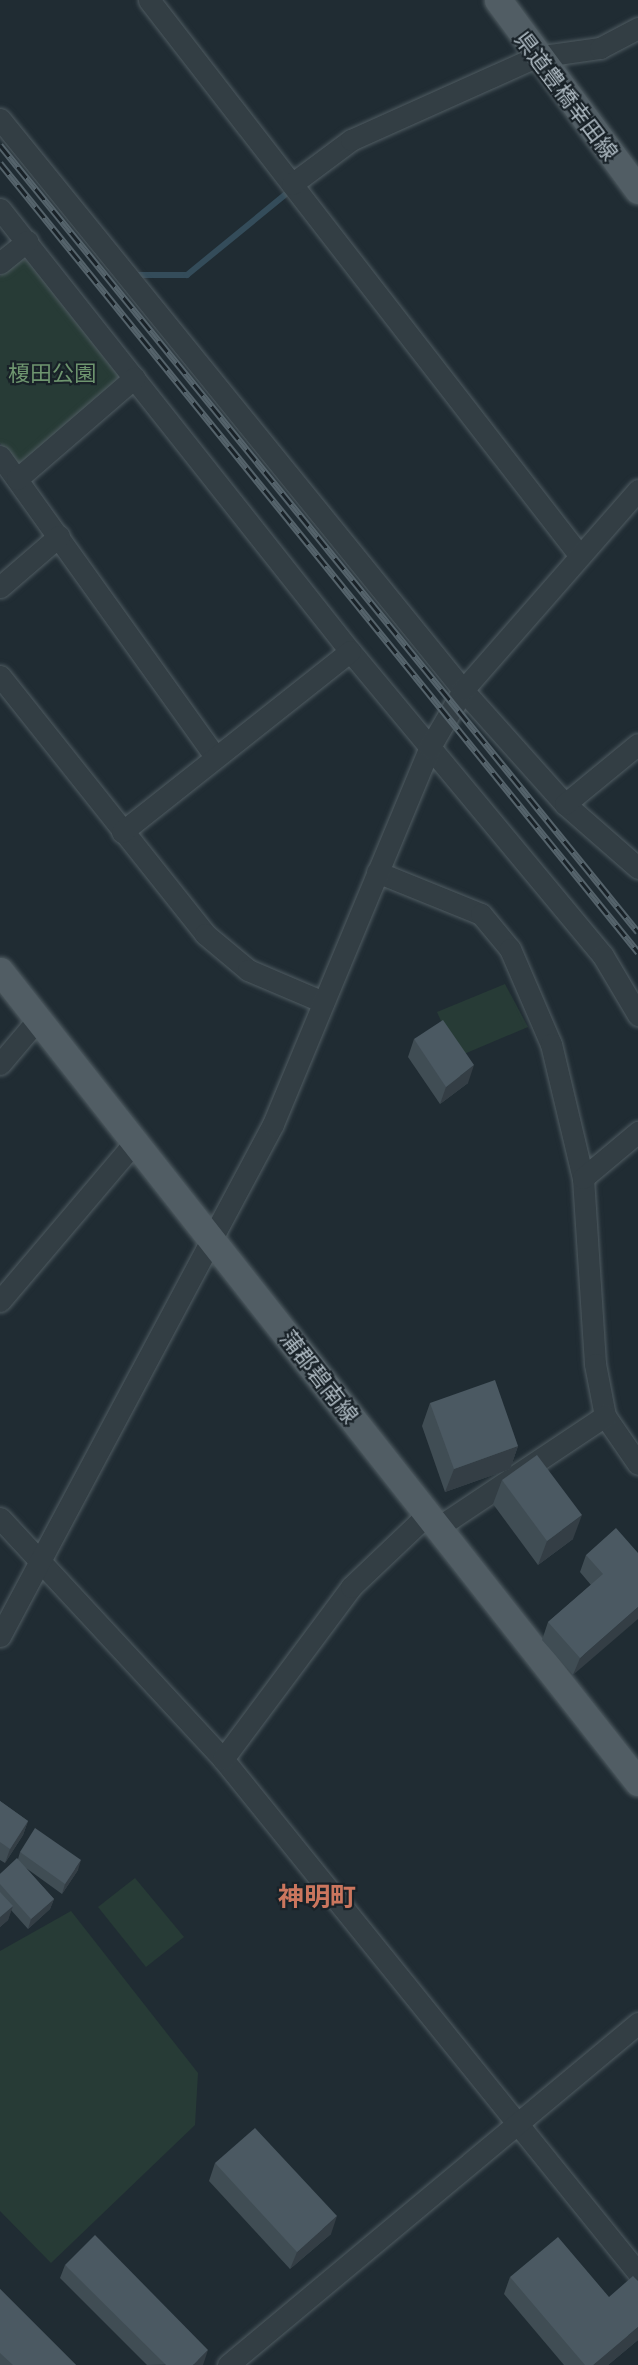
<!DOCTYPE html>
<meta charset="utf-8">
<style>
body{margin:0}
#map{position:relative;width:638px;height:2365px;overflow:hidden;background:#202c33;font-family:Figtree,"Noto Sans JP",sans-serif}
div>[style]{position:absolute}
.green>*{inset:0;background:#273b36}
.stream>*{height:6px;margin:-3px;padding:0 3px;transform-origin:3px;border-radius:3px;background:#344c5a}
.roads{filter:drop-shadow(0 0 2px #505c62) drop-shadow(0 0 2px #505c62)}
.minor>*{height:21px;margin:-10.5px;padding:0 10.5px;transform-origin:10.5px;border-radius:10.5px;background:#333e44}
.major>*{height:27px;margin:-13.5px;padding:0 13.5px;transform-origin:13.5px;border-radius:13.5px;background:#515d64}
.rail>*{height:7px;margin-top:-3.5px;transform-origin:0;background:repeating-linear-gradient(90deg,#192228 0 14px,#55636b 0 28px);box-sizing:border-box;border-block:2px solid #55636b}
.wall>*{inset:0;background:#404d54}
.shaded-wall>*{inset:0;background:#343e45}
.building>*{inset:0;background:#4b5962}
span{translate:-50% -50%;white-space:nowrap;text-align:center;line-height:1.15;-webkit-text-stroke:4.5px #192228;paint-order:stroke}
.street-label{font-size:22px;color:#adb9c1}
.park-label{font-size:22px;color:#6e956f}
.quarter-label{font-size:26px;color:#cb765e;font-weight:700}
</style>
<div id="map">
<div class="green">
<i style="clip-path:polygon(20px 259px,28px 261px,119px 376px,118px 387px,17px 466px,0 443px,0 276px)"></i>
<i style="clip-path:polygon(505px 984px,528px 1027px,457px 1057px,437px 1012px)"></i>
<i style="clip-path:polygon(135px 1878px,184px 1937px,146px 1967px,98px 1907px)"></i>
<i style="clip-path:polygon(71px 1911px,198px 2073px,195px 2125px,51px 2263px,0 2211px,0 1951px)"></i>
</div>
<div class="stream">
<i style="left:139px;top:275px;width:48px"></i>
<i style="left:187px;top:275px;width:128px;rotate:-39.3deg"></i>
</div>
<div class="roads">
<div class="minor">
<i style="left:149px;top:0;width:703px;rotate:52.22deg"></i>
<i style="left:0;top:119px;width:735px;rotate:50.96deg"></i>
<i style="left:463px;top:690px;width:153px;rotate:48.2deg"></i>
<i style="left:565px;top:804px;width:97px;rotate:41.2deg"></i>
<i style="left:292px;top:184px;width:74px;rotate:-36.7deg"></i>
<i style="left:351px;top:140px;width:203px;rotate:-24.2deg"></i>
<i style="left:536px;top:57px;width:65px;rotate:-8deg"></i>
<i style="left:600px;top:48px;width:43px;rotate:-27.8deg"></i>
<i style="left:0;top:209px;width:564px;rotate:51.63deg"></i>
<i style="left:350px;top:651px;width:396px;rotate:50.3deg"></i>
<i style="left:603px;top:956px;width:69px;rotate:59.3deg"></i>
<i style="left:0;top:263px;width:35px;rotate:-39deg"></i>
<i style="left:0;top:456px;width:369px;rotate:54.4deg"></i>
<i style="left:17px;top:479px;width:155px;rotate:-40.8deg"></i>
<i style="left:0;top:587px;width:78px;rotate:-40.8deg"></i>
<i style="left:0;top:676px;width:330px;rotate:51.5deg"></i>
<i style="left:205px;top:934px;width:56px;rotate:39.9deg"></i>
<i style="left:248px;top:970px;width:82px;rotate:23.1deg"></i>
<i style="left:565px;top:804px;width:94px;rotate:-39.4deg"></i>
<i style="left:122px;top:832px;width:291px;rotate:-38.4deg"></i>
<i style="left:377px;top:872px;width:112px;rotate:22deg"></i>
<i style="left:481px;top:914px;width:45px;rotate:50.4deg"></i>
<i style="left:510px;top:949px;width:103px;rotate:66.7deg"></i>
<i style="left:551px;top:1044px;width:138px;rotate:76.6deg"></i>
<i style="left:583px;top:1178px;width:186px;rotate:86.3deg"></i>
<i style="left:595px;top:1364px;width:53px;rotate:79.1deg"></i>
<i style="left:605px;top:1416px;width:58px;rotate:55.5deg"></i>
<i style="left:0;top:1064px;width:59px;rotate:-49.8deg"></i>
<i style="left:583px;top:1178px;width:72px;rotate:-39.9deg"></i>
<i style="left:0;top:1301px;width:206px;rotate:-49.7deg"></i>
<i style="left:0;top:1518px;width:328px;rotate:47.2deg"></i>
<i style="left:223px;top:1759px;width:661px;rotate:51.08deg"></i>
<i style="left:437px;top:1528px;width:202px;rotate:-33.7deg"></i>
<i style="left:0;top:1636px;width:580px;rotate:-61.93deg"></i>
<i style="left:273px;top:1124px;width:408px;rotate:-67.4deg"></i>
<i style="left:430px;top:747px;width:66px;rotate:-59.9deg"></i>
<i style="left:463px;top:690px;width:266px;rotate:-48.8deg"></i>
<i style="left:223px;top:1759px;width:214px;rotate:-53.3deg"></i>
<i style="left:351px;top:1587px;width:105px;rotate:-43.5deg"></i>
<i style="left:228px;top:2365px;width:534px;rotate:-39.83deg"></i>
</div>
<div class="major">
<i style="left:498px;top:0;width:236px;rotate:53.6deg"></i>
<i style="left:0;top:971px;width:1032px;rotate:51.81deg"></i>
</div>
</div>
<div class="rail">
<i style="left:0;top:145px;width:1013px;rotate:50.97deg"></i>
<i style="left:0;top:163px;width:1015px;rotate:51.04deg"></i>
</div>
<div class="wall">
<i style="clip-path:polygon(414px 1039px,468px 1083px,440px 1104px,408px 1057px)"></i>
<i style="clip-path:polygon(430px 1403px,518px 1446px,510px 1469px,445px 1492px,422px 1426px)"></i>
<i style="clip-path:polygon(502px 1480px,573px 1539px,538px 1565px,493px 1504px)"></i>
<i style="clip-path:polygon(638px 1553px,573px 1675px,542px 1640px,548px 1622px,591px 1585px,580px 1572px,586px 1555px)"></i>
<i style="clip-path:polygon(0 1801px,28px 1821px,23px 1835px,5px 1863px,0 1860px)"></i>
<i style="clip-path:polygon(20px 1852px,78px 1870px,62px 1894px,26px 1868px,54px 1899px,50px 1909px,28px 1929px,11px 1910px,8px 1920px,0 1927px,0 1874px,18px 1859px)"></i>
<i style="clip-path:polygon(215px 2163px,331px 2234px,290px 2269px,209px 2181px)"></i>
<i style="clip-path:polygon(65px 2265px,203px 2364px,147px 2365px,60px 2278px)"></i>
<i style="clip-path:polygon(510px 2277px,638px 2340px,608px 2365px,564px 2365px,504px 2294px)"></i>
<i style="clip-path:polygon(0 2289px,76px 2365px,0 2365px)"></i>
</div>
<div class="shaded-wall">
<i style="clip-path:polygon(474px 1065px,468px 1083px,440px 1104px,446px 1087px)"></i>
<i style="clip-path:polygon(518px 1446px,510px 1469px,445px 1492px,454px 1469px)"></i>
<i style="clip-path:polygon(582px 1515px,573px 1539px,538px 1565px,547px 1541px)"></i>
<i style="clip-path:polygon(638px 1607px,638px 1619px,573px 1675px,580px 1658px)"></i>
<i style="clip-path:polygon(28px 1821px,23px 1835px,5px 1863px,10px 1849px)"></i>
<i style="clip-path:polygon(81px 1860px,78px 1870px,62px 1894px,65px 1884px)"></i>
<i style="clip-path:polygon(54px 1899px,50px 1909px,28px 1929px,31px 1919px)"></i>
<i style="clip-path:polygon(13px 1906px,8px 1920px,0 1927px,0 1917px)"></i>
<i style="clip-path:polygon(337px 2216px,331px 2234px,290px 2269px,297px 2252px)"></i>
<i style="clip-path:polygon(638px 2327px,638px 2340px,608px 2365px,593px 2365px)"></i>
<i style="clip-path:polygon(208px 2350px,203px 2365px,193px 2365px)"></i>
</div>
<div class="building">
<i style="clip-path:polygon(443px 1020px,474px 1065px,446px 1087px,414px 1039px)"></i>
<i style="clip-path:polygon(495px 1380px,518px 1446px,454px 1469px,430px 1403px)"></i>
<i style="clip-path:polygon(537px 1455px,582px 1515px,547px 1541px,502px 1480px)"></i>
<i style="clip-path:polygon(616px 1528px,638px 1553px,638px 1607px,580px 1658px,548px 1622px,603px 1574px,586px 1555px)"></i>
<i style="clip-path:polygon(0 1801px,28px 1821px,10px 1849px,0 1842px)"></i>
<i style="clip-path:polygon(35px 1828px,81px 1860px,65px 1884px,20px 1852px)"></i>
<i style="clip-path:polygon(17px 1858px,54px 1899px,31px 1919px,0 1884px,0 1874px)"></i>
<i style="clip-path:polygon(0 1892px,13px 1906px,0 1917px)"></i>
<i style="clip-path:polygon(255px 2128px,337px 2216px,297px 2252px,215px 2163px)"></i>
<i style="clip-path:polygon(95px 2235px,208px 2350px,193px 2365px,166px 2365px,65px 2265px)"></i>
<i style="clip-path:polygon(558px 2237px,609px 2297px,633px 2276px,638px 2281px,638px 2327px,593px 2365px,585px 2365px,510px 2277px)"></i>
<i style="clip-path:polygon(0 2289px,76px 2365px,13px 2365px,0 2353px)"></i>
</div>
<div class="street-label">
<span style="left:566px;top:96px;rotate:53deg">県道豊橋幸田線</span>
<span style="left:319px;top:1377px;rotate:52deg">蒲郡碧南線</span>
</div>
<div class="park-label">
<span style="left:52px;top:374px">榎田公園</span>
</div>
<div class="quarter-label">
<span style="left:317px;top:1898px">神明町</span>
</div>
</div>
